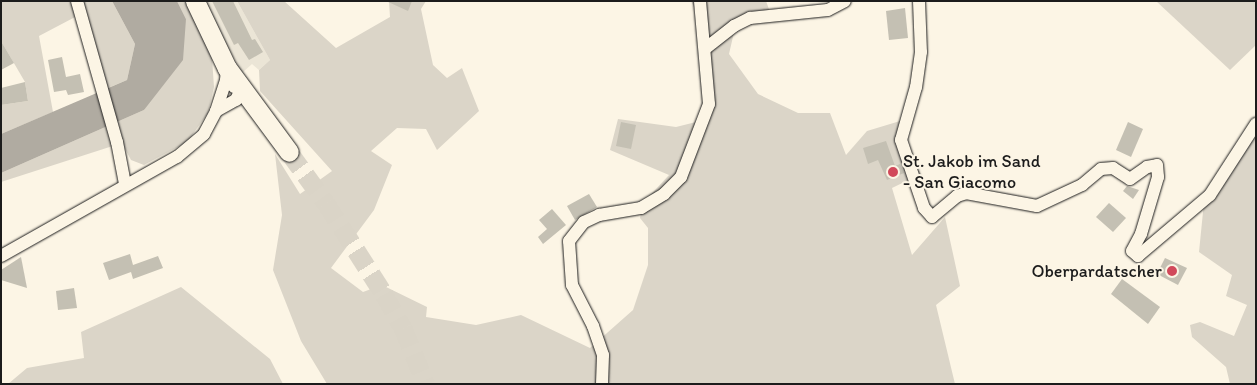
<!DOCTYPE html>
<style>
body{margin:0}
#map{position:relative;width:1257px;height:385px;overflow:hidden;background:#fcf5e5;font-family:Itim,sans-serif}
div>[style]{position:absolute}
.built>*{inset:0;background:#ebe5d6}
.green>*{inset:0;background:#dbd5c8}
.water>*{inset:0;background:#b0aba1}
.building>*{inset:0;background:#c4c0b3}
.primary-tunnel>*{height:19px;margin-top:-9.5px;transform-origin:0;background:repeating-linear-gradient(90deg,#dad4c7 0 19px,transparent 0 28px)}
.roads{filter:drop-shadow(0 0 1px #1c1c1c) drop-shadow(0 0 1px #1c1c1c)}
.street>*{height:12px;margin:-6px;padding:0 6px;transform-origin:6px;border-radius:6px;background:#fcf5e5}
.primary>*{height:19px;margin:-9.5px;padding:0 9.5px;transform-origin:9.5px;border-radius:9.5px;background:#fcf5e5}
.dots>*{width:14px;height:14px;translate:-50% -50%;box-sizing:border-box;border:2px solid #fcf5e5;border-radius:50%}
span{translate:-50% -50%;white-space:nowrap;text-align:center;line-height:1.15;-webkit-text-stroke:4px #fcf5e5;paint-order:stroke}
.poi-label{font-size:18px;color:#1c1c1c}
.left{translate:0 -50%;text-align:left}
.right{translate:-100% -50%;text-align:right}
.frame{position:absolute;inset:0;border:2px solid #1c1c1c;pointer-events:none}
</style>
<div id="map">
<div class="built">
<i style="clip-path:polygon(204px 1px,237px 1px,270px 60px,259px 70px,252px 64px,242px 73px)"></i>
</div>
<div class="green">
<i style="clip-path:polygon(1px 1px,72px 1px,77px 16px,39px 36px,53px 112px,1px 134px,1px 105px,28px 101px,25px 82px,1px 41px)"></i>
<i style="clip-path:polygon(82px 1px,112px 1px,135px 44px,127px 80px,108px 88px)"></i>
<i style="clip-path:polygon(177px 1px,188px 1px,212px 58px,214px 87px,208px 113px,187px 142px,144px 165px,131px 160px,122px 143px,1px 182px,1px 173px,144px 110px,186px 19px)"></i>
<i style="clip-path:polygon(237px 1px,284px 1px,336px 48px,390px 17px,389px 1px,426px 1px,421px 9px,433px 65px,447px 78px,462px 68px,479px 111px,437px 150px,426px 129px,397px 128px,371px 151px,392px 165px,374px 210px,331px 268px,363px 292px,382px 285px,427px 307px,426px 317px,476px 325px,521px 315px,590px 348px,633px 310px,648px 265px,648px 228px,640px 218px,643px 203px,669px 175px,610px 150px,618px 119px,676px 127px,696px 122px,703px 101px,696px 11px,691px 1px,766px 1px,770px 12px,735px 28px,729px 54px,758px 94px,798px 113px,830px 113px,846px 155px,867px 131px,910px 118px,906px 150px,921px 174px,892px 188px,912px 255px,945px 217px,960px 286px,936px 305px,955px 384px,327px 384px,301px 341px,273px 270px,282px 215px,275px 154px,300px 194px,332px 171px,260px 91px,259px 70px,270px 60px)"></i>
<i style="clip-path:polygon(1156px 1px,1256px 1px,1256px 45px,1230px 70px)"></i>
<i style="clip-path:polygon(1256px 117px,1256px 384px,1230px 384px,1226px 367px,1192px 337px,1190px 325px,1200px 322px,1234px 336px,1247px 305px,1226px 296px,1232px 275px,1199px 252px,1205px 192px)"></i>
<i style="clip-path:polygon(181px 287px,270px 359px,283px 384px,8px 384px,27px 368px,84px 358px,81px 332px)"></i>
</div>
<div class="water">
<i style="clip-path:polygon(112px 1px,177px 1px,186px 19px,183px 60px,144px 110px,1px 173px,1px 134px,127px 80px,135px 44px)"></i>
</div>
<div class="building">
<i style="clip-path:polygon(212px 1px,233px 1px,252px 40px,255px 39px,263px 52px,249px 60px,238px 43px,234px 45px)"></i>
<i style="clip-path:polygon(386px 1px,412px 1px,408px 11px)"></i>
<i style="clip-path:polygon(905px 8px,908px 38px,889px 40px,886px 11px)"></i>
<i style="clip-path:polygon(1px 41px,14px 63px,1px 70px)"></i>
<i style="clip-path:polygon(62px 57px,66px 77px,80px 74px,84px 92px,68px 95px,66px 90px,54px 92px,48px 60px)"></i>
<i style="clip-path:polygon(25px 82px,28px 101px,1px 105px,1px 88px)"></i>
<i style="clip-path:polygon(621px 122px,636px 125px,631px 149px,616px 146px)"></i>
<i style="clip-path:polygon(1128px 122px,1143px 129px,1131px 157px,1116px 150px)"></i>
<i style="clip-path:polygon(886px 141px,895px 166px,900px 164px,904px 173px,887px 180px,878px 160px,868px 164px,863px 148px)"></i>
<i style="clip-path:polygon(1127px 186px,1139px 190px,1133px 199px,1123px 191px)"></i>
<i style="clip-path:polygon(589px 194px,597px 207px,575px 220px,567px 206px)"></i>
<i style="clip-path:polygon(1109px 203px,1126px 218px,1113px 232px,1096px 217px)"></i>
<i style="clip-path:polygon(552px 209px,566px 225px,543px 244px,538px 237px,547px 229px,539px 220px)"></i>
<i style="clip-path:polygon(130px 254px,133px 265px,158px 256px,163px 268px,133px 279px,131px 272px,109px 280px,103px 263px)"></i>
<i style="clip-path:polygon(21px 257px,27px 288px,1px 280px,1px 270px)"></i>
<i style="clip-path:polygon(1165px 258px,1187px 268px,1178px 285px,1157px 274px)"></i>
<i style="clip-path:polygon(1122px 279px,1160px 307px,1148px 324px,1111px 294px)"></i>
<i style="clip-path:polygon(74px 288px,77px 308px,58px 310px,56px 291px)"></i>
</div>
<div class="primary-tunnel">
<i style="left:289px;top:152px;width:63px;rotate:54deg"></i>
<i style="left:326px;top:203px;width:108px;rotate:57.5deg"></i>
<i style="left:384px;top:294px;width:39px;rotate:61deg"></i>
<i style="left:403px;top:328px;width:61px;rotate:67.7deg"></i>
</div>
<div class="roads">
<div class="street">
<i style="left:77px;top:1px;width:147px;rotate:74.2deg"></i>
<i style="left:117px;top:142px;width:43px;rotate:79.2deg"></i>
<i style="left:919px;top:1px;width:51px;rotate:87.8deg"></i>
<i style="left:921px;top:52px;width:35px;rotate:98deg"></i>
<i style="left:916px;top:87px;width:55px;rotate:105.8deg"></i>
<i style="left:901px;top:140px;width:72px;rotate:71.3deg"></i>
<i style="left:924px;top:208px;width:12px;rotate:48deg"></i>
<i style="left:932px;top:217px;width:33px;rotate:-40deg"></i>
<i style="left:957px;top:196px;width:9px;rotate:-18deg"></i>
<i style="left:966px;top:193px;width:72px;rotate:10.4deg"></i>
<i style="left:1037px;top:206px;width:50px;rotate:-25deg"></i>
<i style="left:1082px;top:185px;width:25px;rotate:-40deg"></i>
<i style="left:1101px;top:169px;width:12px;rotate:-5deg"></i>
<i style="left:1113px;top:168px;width:20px;rotate:33deg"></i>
<i style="left:1130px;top:179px;width:21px;rotate:-35deg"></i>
<i style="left:1147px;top:167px;width:10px;rotate:-11deg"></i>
<i style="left:1157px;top:165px;width:12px;rotate:85deg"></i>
<i style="left:1158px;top:177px;width:59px;rotate:106.6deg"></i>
<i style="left:1141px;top:234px;width:19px;rotate:118deg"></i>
<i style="left:1132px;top:251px;width:8px;rotate:40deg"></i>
<i style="left:1138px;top:256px;width:94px;rotate:-40.3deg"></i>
<i style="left:1210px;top:195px;width:85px;rotate:-57.1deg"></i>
<i style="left:706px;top:48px;width:36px;rotate:-38deg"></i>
<i style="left:734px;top:26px;width:18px;rotate:-27deg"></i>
<i style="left:750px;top:18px;width:78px;rotate:-5.9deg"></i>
<i style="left:828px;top:10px;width:19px;rotate:-28deg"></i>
<i style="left:216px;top:111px;width:23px;rotate:-29deg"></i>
<i style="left:236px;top:100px;width:13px;rotate:-67deg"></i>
<i style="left:241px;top:88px;width:7px;rotate:-172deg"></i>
<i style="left:1px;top:256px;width:202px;rotate:-29.4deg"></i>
<i style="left:177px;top:157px;width:35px;rotate:-40deg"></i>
<i style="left:204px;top:134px;width:26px;rotate:-62deg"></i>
<i style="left:216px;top:111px;width:32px;rotate:-72deg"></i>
<i style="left:226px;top:81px;width:13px;rotate:-86deg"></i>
<i style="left:602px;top:384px;width:29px;rotate:-88deg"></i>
<i style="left:603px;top:355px;width:31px;rotate:-109deg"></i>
<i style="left:593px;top:326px;width:46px;rotate:-117.1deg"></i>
<i style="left:572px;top:285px;width:44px;rotate:-93.9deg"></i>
<i style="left:569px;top:241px;width:24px;rotate:-52deg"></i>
<i style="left:584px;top:222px;width:17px;rotate:-25deg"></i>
<i style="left:599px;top:215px;width:43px;rotate:-9.5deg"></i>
<i style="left:641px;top:208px;width:27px;rotate:-31deg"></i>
<i style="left:664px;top:194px;width:24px;rotate:-45deg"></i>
<i style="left:681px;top:177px;width:78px;rotate:-69deg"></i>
<i style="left:709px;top:104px;width:103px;rotate:-95deg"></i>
</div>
<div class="primary">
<i style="left:195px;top:1px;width:74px;rotate:64.5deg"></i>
<i style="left:227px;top:68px;width:104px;rotate:53.6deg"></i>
</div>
</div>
<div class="dots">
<i style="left:893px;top:172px;background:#d1495b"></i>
<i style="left:1172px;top:271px;background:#d1495b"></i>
</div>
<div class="poi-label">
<span class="left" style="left:903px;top:172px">St. Jakob im Sand<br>- San Giacomo</span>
<span class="right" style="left:1162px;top:271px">Oberpardatscher</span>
</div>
<div class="frame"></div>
</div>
